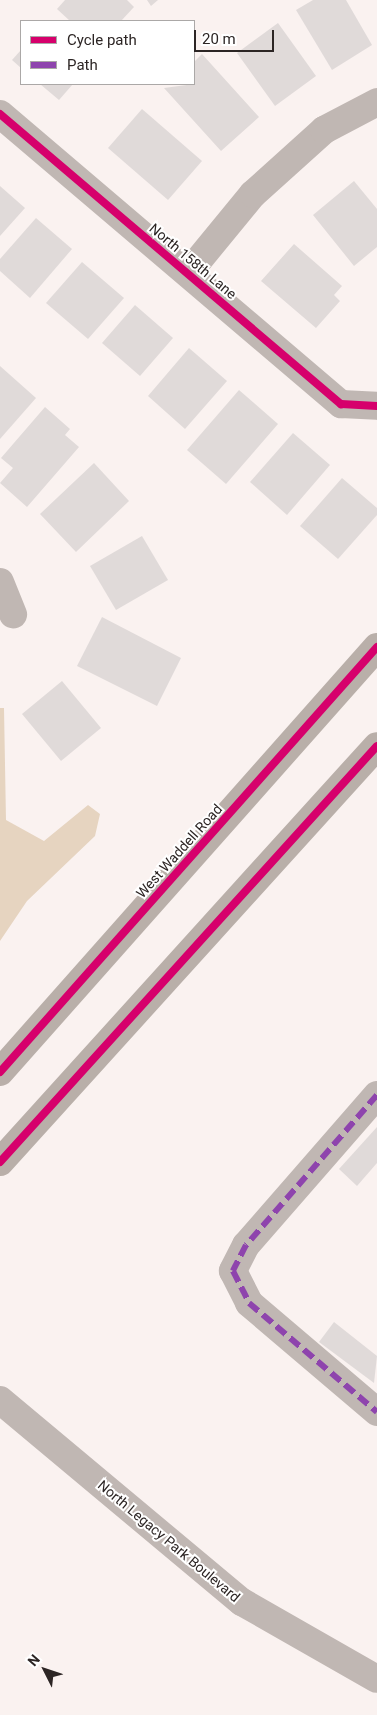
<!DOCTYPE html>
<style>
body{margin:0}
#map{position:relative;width:377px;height:1715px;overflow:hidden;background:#faf2f0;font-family:Roboto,sans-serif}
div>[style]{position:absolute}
.green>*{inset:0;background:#e6d4c0}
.building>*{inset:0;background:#e0dad9}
.minor>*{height:28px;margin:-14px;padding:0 14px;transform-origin:14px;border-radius:14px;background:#c0b7b3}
.major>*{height:28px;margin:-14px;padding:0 14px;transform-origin:14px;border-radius:14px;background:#b9afa9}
.quiet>*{height:6px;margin-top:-3px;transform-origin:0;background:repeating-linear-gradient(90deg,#8e44ad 0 12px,transparent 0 18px)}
.cycleway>*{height:8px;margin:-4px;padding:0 4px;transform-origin:4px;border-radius:4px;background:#d6006c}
span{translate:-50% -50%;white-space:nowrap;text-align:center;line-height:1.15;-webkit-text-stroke:4px #fff;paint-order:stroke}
.street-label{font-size:14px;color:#2c2524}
.legend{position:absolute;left:20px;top:20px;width:175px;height:65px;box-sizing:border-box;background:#fff;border:1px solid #aba8a7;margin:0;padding:6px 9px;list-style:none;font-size:15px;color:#2c2524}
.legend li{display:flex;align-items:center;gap:10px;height:25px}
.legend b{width:25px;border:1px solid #aba8a7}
.north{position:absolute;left:20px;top:1645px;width:50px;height:50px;-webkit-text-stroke:4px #fff;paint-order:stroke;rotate:311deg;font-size:14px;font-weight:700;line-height:20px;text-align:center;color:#2c2524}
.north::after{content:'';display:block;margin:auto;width:18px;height:22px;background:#2c2524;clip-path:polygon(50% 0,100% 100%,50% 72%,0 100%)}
.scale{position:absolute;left:194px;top:30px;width:80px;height:22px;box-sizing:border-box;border:2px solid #2c2524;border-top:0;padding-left:6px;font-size:15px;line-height:18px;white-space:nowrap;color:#2c2524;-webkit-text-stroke:4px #fff;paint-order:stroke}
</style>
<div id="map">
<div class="green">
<i style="clip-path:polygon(0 708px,4px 708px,6px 820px,44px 841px,88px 805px,100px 814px,95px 836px,27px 901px,0 941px)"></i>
</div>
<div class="building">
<i style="clip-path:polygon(65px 0,127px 0,134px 7px,121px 21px,70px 21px,57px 9px)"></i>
<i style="clip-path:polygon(147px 0,158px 0,151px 6px)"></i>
<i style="clip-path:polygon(313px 0,346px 0,372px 45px,332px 70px,296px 10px)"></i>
<i style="clip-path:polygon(278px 23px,316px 76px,275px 106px,237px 53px)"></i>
<i style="clip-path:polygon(21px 50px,21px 68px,12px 60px)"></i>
<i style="clip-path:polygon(202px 54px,259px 117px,221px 151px,164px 88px,194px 84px,194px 62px)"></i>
<i style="clip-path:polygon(40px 84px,73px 84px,59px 100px)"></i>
<i style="clip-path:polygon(142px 109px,202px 161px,168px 200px,108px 148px)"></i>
<i style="clip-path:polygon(354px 181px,377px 209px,377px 247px,354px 266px,313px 215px)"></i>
<i style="clip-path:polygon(0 186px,25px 208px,0 236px)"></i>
<i style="clip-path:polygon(36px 218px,72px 249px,30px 298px,0 271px,0 259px)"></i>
<i style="clip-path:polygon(294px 244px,342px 286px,334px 295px,340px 301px,316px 328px,261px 281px)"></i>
<i style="clip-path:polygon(82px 262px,124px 298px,88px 339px,46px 303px)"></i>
<i style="clip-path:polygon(135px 305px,173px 338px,140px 376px,102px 343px)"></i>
<i style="clip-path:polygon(189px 348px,227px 381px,185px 429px,148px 396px)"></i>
<i style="clip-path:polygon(0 366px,36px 398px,0 439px)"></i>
<i style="clip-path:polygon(239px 390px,278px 424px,226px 484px,187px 450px)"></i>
<i style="clip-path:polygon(45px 407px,70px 429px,65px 435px,79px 447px,27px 507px,0 483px,13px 468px,1px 458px)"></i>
<i style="clip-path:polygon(293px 433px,330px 465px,287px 515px,250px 482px)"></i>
<i style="clip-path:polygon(94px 463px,129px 501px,76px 552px,40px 514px)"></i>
<i style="clip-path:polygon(342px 478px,377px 508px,377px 515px,338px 559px,300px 526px)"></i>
<i style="clip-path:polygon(142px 536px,168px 580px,116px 610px,90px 566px)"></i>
<i style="clip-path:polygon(102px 617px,181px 658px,157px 706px,77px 666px)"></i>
<i style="clip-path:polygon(62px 681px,101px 728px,61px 761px,22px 714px)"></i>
<i style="clip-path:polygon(377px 1127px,377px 1163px,357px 1186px,339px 1169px)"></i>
<i style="clip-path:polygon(334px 1322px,377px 1356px,374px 1383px,319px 1342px)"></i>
</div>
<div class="minor">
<i style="left:0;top:114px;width:448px;rotate:40.4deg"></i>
<i style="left:341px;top:404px;width:36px;rotate:3deg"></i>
<i style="left:188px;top:273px;width:102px;rotate:-50.6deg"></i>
<i style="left:253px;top:194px;width:96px;rotate:-42deg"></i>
<i style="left:324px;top:130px;width:60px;rotate:-27.8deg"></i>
<i style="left:0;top:582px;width:35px;rotate:68deg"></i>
<i style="left:377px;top:1095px;width:199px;rotate:131.1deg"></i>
<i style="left:246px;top:1245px;width:29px;rotate:117deg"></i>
<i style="left:233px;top:1271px;width:36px;rotate:63deg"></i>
<i style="left:249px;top:1303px;width:168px;rotate:40.4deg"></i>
<i style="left:0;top:1400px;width:315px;rotate:39.9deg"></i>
<i style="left:242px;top:1602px;width:155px;rotate:29.7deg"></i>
</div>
<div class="major">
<i style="left:0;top:1072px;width:568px;rotate:-48.43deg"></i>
<i style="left:0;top:1162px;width:561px;rotate:-47.82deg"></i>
</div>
<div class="quiet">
<i style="left:377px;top:1095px;width:199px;rotate:131.1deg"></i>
<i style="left:246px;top:1245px;width:29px;rotate:117deg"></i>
<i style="left:233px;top:1271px;width:36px;rotate:63deg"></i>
<i style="left:249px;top:1303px;width:168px;rotate:40.4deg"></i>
</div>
<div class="cycleway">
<i style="left:0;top:114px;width:448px;rotate:40.4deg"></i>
<i style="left:341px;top:404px;width:36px;rotate:3deg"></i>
<i style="left:0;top:1072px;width:568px;rotate:-48.43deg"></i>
<i style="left:0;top:1162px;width:561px;rotate:-47.82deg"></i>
</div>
<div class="street-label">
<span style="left:193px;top:261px;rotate:40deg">North 158th Lane</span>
<span style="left:179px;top:851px;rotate:-48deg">West Waddell Road</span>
<span style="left:169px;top:1541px;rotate:40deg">North Legacy Park Boulevard</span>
</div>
<ul class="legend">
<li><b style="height:6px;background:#d6006c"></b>Cycle path</li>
<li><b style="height:6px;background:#8e44ad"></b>Path</li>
</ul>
<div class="north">N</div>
<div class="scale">20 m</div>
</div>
